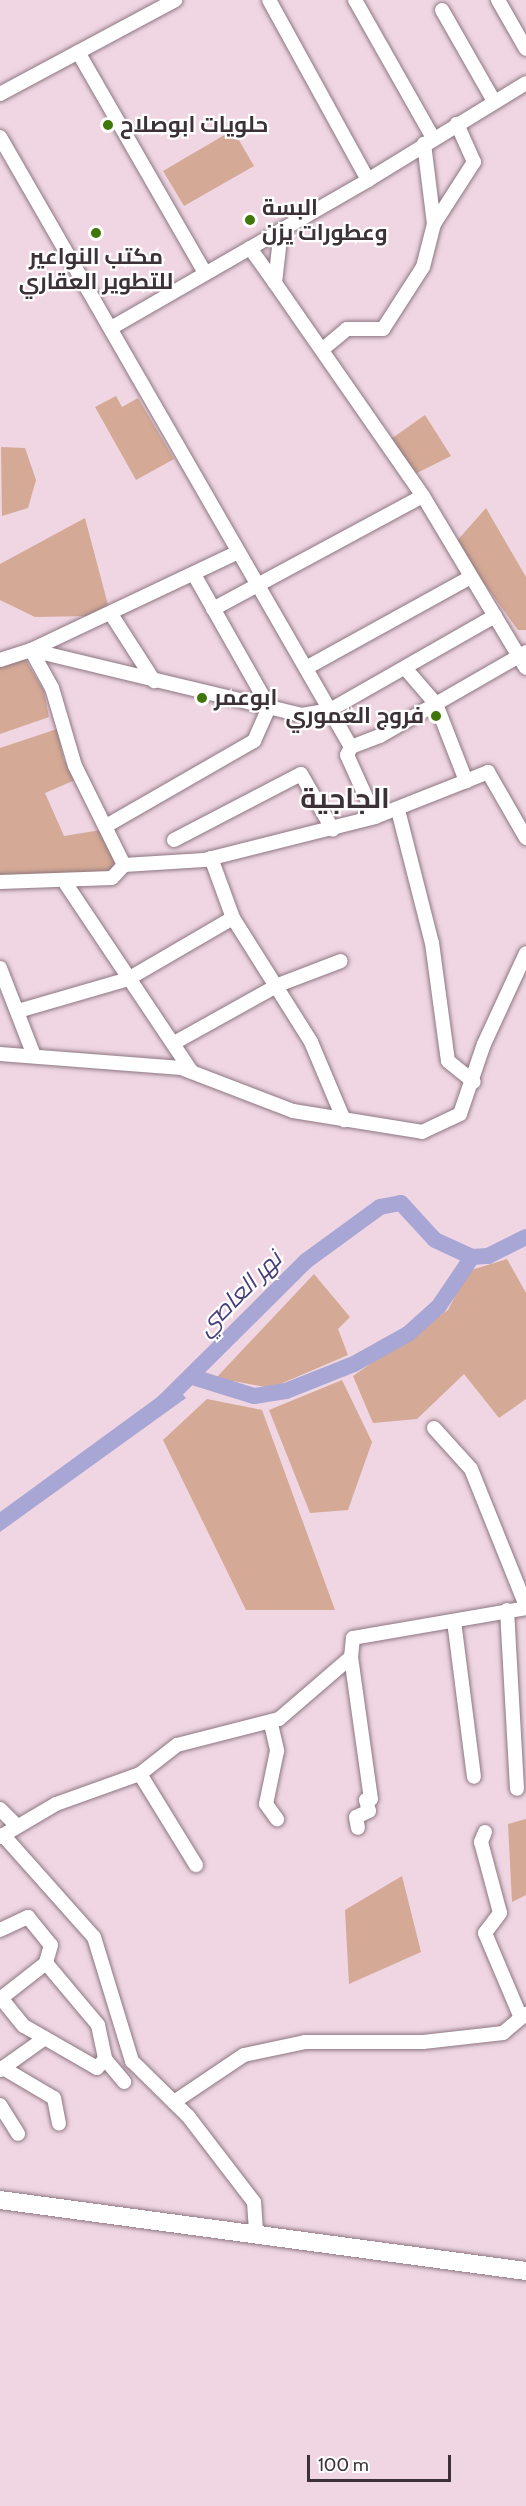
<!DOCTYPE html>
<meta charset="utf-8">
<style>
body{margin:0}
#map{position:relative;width:526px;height:2506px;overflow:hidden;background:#efd6e2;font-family:Cabin,Cairo,sans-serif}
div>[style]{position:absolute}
.green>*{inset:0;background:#d4a995}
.water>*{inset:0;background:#a8a6d4}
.river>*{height:16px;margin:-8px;padding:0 8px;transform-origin:8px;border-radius:8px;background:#a8a6d4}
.roads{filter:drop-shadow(0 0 2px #8d7782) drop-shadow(0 0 2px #8d7782)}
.minor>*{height:14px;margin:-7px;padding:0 7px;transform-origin:7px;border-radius:7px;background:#fff}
.major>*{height:18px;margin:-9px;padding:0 9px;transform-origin:9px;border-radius:9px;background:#fff}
.dots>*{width:16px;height:16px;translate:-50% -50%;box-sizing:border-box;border:3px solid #fff;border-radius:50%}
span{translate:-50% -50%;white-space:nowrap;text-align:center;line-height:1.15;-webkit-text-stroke:4.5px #fff;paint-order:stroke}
.poi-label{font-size:22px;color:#3b3136;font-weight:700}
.left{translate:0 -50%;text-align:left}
.right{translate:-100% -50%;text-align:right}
.water-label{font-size:24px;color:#463f79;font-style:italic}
.district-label{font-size:28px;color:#3b3136;font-weight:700}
.scale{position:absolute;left:307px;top:2455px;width:144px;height:27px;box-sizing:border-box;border:3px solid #3b3136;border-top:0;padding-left:8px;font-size:18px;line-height:21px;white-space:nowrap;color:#3b3136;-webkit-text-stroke:4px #fff;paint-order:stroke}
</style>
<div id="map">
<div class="green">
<i style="clip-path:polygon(233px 130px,254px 166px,184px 206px,163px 171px)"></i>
<i style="clip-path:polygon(116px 396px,122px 407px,138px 398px,174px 459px,136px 480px,95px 407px)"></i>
<i style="clip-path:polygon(425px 415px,451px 456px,415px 474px,391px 439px)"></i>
<i style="clip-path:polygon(1px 447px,25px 448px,36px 480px,28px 508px,2px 516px)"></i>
<i style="clip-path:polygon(486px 508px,526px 577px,526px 630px,518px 630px,455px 543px)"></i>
<i style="clip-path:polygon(85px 518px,108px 605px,90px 616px,35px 617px,0 600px,0 564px)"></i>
<i style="clip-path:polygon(25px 659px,44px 691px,49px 717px,0 734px,0 666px)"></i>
<i style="clip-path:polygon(57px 729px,64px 760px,75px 780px,45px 793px,64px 836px,101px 830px,116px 865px,108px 872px,0 880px,0 748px)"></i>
<i style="clip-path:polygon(507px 1259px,526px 1293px,526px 1399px,499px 1418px,464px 1374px,417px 1419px,373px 1423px,353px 1376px,448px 1310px,468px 1271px)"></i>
<i style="clip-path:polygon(314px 1274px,350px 1317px,338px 1329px,348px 1355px,271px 1388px,216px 1378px)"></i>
<i style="clip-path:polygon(342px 1380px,372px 1442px,348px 1510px,310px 1513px,269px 1410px)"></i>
<i style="clip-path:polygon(207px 1399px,262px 1410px,335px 1610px,246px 1610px,163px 1440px)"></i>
<i style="clip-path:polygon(526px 1819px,526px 1895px,512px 1902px,508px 1824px)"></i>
<i style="clip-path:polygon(402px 1876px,421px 1952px,349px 1984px,345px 1910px)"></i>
</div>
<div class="water">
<i style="clip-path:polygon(174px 1385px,186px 1398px,0 1532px,0 1512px)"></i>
</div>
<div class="river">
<i style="left:193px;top:1377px;width:64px;rotate:17.3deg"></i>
<i style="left:254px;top:1396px;width:32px;rotate:-9deg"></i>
<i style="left:286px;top:1391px;width:73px;rotate:-21.7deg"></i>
<i style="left:354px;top:1364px;width:62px;rotate:-29.1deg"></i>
<i style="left:408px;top:1334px;width:42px;rotate:-42.1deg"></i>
<i style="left:439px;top:1306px;width:59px;rotate:-56deg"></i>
<i style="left:162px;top:1404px;width:203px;rotate:-44.8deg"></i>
<i style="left:306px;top:1261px;width:92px;rotate:-36.1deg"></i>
<i style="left:380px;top:1207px;width:21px;rotate:-11deg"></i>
<i style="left:401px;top:1203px;width:50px;rotate:47.4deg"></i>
<i style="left:435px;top:1240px;width:41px;rotate:24.7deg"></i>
<i style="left:472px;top:1257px;width:16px;rotate:-4deg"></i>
<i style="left:488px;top:1256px;width:42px;rotate:-26.6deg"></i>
</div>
<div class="roads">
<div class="minor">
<i style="left:355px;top:0;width:159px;rotate:60.5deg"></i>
<i style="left:498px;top:0;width:56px;rotate:60.3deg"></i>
<i style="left:442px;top:10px;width:105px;rotate:60.3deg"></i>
<i style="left:78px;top:52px;width:255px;rotate:60.1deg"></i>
<i style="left:0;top:94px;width:199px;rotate:-28.2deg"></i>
<i style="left:0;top:137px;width:704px;rotate:60.08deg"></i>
<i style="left:351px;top:747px;width:31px;rotate:-21deg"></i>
<i style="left:380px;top:736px;width:168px;rotate:-29.9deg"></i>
<i style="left:368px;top:180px;width:185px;rotate:-31.5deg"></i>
<i style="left:434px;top:224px;width:74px;rotate:-57.2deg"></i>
<i style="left:474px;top:162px;width:42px;rotate:-114.1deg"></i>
<i style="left:281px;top:230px;width:53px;rotate:96.5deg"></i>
<i style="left:275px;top:283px;width:259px;rotate:55.2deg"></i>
<i style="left:423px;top:496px;width:200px;rotate:59.1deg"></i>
<i style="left:250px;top:248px;width:43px;rotate:54.5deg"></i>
<i style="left:111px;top:328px;width:297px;rotate:-29.9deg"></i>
<i style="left:368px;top:180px;width:205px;rotate:-118.8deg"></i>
<i style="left:323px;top:349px;width:31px;rotate:-40deg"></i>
<i style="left:347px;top:329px;width:36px"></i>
<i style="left:383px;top:329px;width:74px;rotate:-57.2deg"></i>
<i style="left:423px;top:267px;width:44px;rotate:-75.7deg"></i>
<i style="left:434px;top:224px;width:81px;rotate:-97.1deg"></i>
<i style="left:213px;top:609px;width:238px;rotate:-28.3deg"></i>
<i style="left:111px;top:614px;width:80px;rotate:57.3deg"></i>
<i style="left:31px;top:650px;width:279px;rotate:13.5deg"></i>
<i style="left:302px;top:715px;width:28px;rotate:-10deg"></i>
<i style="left:330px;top:710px;width:190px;rotate:-29.7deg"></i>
<i style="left:0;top:660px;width:33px;rotate:-18deg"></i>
<i style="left:31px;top:650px;width:229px;rotate:-25.3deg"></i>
<i style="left:306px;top:668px;width:188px;rotate:-28.9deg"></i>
<i style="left:405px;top:668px;width:48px;rotate:49.3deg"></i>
<i style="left:436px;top:704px;width:83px;rotate:68.7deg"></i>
<i style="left:466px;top:781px;width:24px;rotate:-22deg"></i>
<i style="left:488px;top:772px;width:76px;rotate:60.1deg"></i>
<i style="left:398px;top:810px;width:137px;rotate:75.7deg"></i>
<i style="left:432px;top:943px;width:119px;rotate:82.3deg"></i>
<i style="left:448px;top:1061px;width:33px;rotate:39deg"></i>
<i style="left:375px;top:817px;width:98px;rotate:-21.6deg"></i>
<i style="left:106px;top:826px;width:171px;rotate:-29.9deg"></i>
<i style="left:254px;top:741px;width:37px;rotate:-66deg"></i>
<i style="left:269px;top:707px;width:150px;rotate:-119.5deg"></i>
<i style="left:174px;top:840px;width:143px;rotate:-27.5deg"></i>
<i style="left:301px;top:774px;width:64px;rotate:60.3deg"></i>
<i style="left:124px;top:865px;width:80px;rotate:-3.6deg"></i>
<i style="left:204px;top:860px;width:176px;rotate:-14.1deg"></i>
<i style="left:375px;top:817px;width:68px;rotate:-114.3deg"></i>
<i style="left:347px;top:755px;width:9px;rotate:-63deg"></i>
<i style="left:0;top:882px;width:112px;rotate:-2deg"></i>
<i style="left:112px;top:878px;width:18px;rotate:-47deg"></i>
<i style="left:124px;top:865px;width:110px;rotate:-116.3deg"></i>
<i style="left:75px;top:766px;width:81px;rotate:-106.4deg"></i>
<i style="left:52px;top:688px;width:43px;rotate:-118.9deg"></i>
<i style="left:66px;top:884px;width:226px;rotate:56.2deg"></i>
<i style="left:233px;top:918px;width:146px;rotate:57.8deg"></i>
<i style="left:311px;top:1042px;width:85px;rotate:67.1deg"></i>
<i style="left:0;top:968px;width:91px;rotate:68.8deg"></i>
<i style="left:18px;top:1011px;width:115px;rotate:-16.2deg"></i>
<i style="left:128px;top:979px;width:121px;rotate:-30.2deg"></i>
<i style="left:233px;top:918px;width:64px;rotate:-110.1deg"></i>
<i style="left:174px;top:1043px;width:119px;rotate:-29.1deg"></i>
<i style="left:278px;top:985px;width:67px;rotate:-20.9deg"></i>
<i style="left:0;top:1054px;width:182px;rotate:4.4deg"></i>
<i style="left:181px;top:1068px;width:120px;rotate:21deg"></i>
<i style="left:293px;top:1111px;width:131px;rotate:9.2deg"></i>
<i style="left:422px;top:1132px;width:42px;rotate:-25.3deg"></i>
<i style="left:460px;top:1114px;width:74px;rotate:-71.1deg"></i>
<i style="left:484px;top:1044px;width:100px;rotate:-65.2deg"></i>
<i style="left:434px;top:1428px;width:55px;rotate:47.9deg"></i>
<i style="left:471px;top:1469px;width:148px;rotate:68.1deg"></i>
<i style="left:507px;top:1610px;width:179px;rotate:86.8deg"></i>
<i style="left:454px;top:1621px;width:157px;rotate:82.7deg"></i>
<i style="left:351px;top:1657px;width:143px;rotate:82deg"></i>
<i style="left:371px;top:1799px;width:5px;rotate:169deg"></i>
<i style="left:366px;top:1800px;width:11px;rotate:75deg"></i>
<i style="left:369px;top:1811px;width:14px;rotate:155deg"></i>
<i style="left:356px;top:1817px;width:11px;rotate:80deg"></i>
<i style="left:271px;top:1724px;width:28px;rotate:77deg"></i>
<i style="left:277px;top:1751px;width:54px;rotate:101.7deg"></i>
<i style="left:266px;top:1804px;width:19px;rotate:54deg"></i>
<i style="left:140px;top:1774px;width:107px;rotate:58.4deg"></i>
<i style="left:0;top:1809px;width:23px;rotate:45deg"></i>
<i style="left:485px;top:1832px;width:11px;rotate:112deg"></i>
<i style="left:481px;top:1842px;width:73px;rotate:75deg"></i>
<i style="left:500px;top:1913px;width:25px;rotate:127deg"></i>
<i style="left:485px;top:1933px;width:92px;rotate:67deg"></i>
<i style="left:3px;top:1835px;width:137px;rotate:48.3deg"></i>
<i style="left:94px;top:1937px;width:130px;rotate:73deg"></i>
<i style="left:132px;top:2061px;width:78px;rotate:44.5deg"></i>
<i style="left:188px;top:2116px;width:108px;rotate:52.5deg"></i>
<i style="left:254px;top:2202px;width:31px;rotate:86deg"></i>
<i style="left:0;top:1837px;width:65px;rotate:-30.5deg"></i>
<i style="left:56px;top:1804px;width:89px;rotate:-19.7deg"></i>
<i style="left:140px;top:1774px;width:47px;rotate:-38.1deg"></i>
<i style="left:177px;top:1745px;width:105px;rotate:-14.3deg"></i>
<i style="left:279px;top:1719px;width:95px;rotate:-40.7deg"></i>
<i style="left:351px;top:1657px;width:19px;rotate:-84deg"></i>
<i style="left:353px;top:1638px;width:176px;rotate:-9.8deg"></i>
<i style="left:0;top:1930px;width:31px;rotate:-25deg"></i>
<i style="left:28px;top:1917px;width:36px;rotate:51deg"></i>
<i style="left:51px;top:1945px;width:19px;rotate:106deg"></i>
<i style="left:1px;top:1998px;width:36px;rotate:51deg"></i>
<i style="left:24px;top:2026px;width:84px;rotate:29.9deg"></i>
<i style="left:97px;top:2068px;width:12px;rotate:-48deg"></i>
<i style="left:0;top:1999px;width:58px;rotate:-38deg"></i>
<i style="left:46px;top:1963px;width:81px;rotate:50deg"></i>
<i style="left:98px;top:2025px;width:35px;rotate:78deg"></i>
<i style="left:105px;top:2059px;width:30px;rotate:50deg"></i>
<i style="left:3px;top:2068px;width:59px;rotate:30.5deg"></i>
<i style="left:54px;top:2098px;width:26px;rotate:79deg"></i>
<i style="left:0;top:2070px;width:55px;rotate:-35.4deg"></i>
<i style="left:174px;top:2102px;width:84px;rotate:-33.9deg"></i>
<i style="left:244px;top:2055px;width:62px;rotate:-12deg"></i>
<i style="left:305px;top:2042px;width:118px"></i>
<i style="left:423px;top:2042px;width:81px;rotate:-6.4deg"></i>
<i style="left:503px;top:2033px;width:30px;rotate:-40deg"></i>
<i style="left:0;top:2105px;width:34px;rotate:58deg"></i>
</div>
<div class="major">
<i style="left:0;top:2200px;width:531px;rotate:7.69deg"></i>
</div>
</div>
<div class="dots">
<i style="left:108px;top:125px;background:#3f7709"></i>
<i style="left:250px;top:220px;background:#3f7709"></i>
<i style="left:96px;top:233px;background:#3f7709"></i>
<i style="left:202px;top:698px;background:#3f7709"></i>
<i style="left:436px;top:716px;background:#3f7709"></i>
</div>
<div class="poi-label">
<span class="left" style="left:120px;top:125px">حلويات ابوصلاح</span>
<span class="left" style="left:262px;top:220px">البسة<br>وعطورات يزن</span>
<span style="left:96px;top:269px">مكتب النواعير<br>للتطوير العقاري</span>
<span class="left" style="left:214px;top:698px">ابوعمر</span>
<span class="right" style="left:424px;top:716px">فروج العموري</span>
</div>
<div class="water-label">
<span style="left:239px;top:1293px;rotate:-45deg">نهر العاصي</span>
</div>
<div class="district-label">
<span style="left:345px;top:798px">الجاجية</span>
</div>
<div class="scale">100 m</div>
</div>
